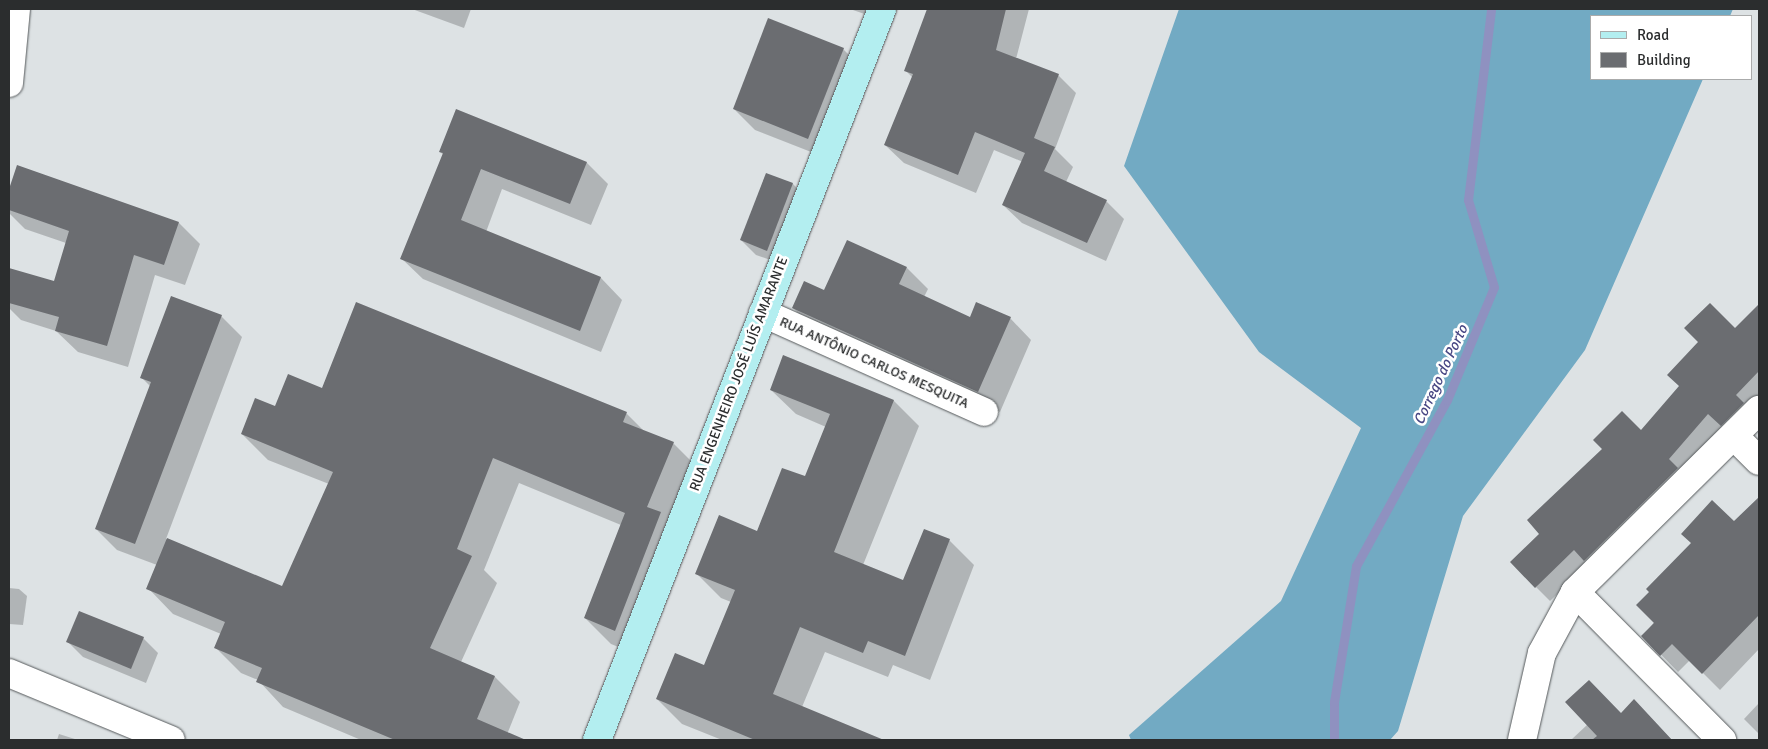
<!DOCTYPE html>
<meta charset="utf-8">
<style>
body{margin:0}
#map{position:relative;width:1768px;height:749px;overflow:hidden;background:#dde2e4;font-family:Signika,sans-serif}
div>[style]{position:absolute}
.forest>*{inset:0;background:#72aac3}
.shadow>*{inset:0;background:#0003}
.stream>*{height:9px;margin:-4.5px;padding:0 4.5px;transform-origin:4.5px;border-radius:4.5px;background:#8f91c0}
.building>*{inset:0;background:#6b6d71}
.roads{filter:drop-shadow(0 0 1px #55595b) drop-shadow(0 0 1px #55595b)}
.street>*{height:28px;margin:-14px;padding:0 14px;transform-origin:14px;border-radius:14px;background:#fff}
.secondary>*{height:28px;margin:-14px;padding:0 14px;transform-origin:14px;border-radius:14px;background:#b3eef0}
span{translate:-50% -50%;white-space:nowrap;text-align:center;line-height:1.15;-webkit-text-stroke:5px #fff;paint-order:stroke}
.street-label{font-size:14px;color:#2b2d2e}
.water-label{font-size:15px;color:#474683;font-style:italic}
.frame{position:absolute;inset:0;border:10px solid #2b2d2e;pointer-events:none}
.legend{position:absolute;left:1590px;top:15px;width:162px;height:65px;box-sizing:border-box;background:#fff;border:1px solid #aaabab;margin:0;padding:6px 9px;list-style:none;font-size:15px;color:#2b2d2e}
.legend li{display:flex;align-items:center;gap:10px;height:25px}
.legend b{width:25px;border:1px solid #aaabab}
</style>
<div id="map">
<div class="forest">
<i style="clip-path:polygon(1179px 9px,1733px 9px,1730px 16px,1592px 16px,1592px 79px,1703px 79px,1585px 350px,1463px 516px,1398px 731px,1390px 740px,1131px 740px,1129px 735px,1281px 601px,1361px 428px,1259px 352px,1124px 166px)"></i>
</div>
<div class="shadow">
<i style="clip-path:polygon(412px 9px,471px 9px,464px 28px)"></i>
<i style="clip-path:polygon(850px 9px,886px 9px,882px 20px)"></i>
<i style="clip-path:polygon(929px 9px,1029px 9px,1016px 59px,1058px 75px,1076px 93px,1055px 149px,1073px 167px,1066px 182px,1106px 201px,1124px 219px,1106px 261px,1022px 223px,1003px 205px,1023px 162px,994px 150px,976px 193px,904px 163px,885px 145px,913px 78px,905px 70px)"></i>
<i style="clip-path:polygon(843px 49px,864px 70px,829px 159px,755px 130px,734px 109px)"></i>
<i style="clip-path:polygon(457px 111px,587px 163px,608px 184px,591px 225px,502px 189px,486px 232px,601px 278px,622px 300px,601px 352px,423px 279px,401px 258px,444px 155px,440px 152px)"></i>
<i style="clip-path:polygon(18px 166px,179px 223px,200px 244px,185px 285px,155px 275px,128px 367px,78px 352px,56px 331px,21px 320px,9px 308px,9px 269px,55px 282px,66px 243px,25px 229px,9px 213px,9px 193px)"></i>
<i style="clip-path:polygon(766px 174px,793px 184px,807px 199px,782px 264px,756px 255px,741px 240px)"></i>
<i style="clip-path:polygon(907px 268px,928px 289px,924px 297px,970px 318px,1010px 318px,1031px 340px,1000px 412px,814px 329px,793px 308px,825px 291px)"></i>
<i style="clip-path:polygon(1758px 307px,1759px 400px,1550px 601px,1536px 587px,1641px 432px)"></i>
<i style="clip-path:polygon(221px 316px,242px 337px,166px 539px,282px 588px,329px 484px,268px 460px,242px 434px,276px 408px,322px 389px,626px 413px,645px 432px,673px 443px,699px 469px,641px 656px,611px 644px,585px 618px,621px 525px,519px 483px,484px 570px,497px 583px,461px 662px,495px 677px,520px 702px,506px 737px,509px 740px,361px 740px,283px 707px,258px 680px,241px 673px,215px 647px,221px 634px,173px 614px,148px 588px,157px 565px,117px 550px,96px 529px,150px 386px,142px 378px)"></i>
<i style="clip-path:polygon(784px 357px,894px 401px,919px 426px,863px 565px,904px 582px,949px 540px,974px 565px,930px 680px,893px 665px,888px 677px,825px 652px,802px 707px,847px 726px,861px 740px,722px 740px,682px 724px,657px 699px,705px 667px,731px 602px,721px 598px,696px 573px,758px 533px,806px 478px,826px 427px,796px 414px,771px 390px)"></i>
<i style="clip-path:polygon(1759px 498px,1759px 649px,1720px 690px,1690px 660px,1678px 672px,1643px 636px,1734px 523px)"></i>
<i style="clip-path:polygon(9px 588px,19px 589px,27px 596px,23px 625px,9px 624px)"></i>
<i style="clip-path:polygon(143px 638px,158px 653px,146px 683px,83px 657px,68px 642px)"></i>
<i style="clip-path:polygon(1759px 703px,1759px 734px,1744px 719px)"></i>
<i style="clip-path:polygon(1621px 714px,1648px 715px,1672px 740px,1571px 740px,1588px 724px)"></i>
<i style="clip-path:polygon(59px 734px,78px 740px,57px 740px)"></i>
</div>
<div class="stream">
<i style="left:1334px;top:740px;width:38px;rotate:-90deg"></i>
<i style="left:1334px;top:702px;width:138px;rotate:-80.8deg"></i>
<i style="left:1356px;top:566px;width:189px;rotate:-61.3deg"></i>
<i style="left:1447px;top:400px;width:122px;rotate:-67.4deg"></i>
<i style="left:1494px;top:287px;width:91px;rotate:-106.6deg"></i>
<i style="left:1468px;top:200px;width:192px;rotate:-83.1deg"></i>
</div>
<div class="building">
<i style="clip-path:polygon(927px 9px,1006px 9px,996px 50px,1059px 74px,1034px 138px,1055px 147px,1044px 171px,1107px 200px,1087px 243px,1002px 205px,1025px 153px,975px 132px,958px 175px,884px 145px,913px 74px,904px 71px)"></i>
<i style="clip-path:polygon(768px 18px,844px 48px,808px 139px,733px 109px)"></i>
<i style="clip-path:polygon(456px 109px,587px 162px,570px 204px,481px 169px,461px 220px,601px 277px,580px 331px,400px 259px,443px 153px,439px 152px)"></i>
<i style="clip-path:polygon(17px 165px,179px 222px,164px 265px,134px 255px,107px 346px,55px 331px,59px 317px,9px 303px,9px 268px,54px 281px,69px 231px,9px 210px,9px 189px)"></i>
<i style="clip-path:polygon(766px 173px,793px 183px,767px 251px,740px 240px)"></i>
<i style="clip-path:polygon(847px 240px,907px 267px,899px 284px,970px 317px,976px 302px,1011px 317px,978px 392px,792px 308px,804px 281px,824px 290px)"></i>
<i style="clip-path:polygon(171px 296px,222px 315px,135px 544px,95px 529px,151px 382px,140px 378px)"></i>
<i style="clip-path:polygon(356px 302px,627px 412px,623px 422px,674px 442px,647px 507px,661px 512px,615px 631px,584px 618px,625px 513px,493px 458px,457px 549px,472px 556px,430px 648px,495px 676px,477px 719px,526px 740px,395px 740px,256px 682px,262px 668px,214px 648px,225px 622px,146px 589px,167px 538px,282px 586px,333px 472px,241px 434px,255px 398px,275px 406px,288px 374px,322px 388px)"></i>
<i style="clip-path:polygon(1710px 303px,1735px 328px,1759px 304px,1759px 371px,1736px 395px,1744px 403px,1721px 426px,1708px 414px,1669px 459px,1678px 468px,1584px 561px,1574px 550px,1535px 588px,1510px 562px,1539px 534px,1527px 520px,1602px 449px,1593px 440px,1622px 411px,1641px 430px,1679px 386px,1667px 375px,1698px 342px,1684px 328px)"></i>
<i style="clip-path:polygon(783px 355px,894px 400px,834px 552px,903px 580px,924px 529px,950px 539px,905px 656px,868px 641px,863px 653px,800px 627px,773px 694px,884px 740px,755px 740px,656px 699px,675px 653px,704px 665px,735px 590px,695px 574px,719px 515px,757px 531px,782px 468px,805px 476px,830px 414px,770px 390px)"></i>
<i style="clip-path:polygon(1759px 497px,1759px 615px,1702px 674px,1672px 644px,1660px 656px,1641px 636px,1654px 623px,1636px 605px,1649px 592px,1646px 589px,1691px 543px,1681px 534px,1712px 500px,1734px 521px)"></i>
<i style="clip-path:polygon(79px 611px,144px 637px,131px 669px,66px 642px)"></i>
<i style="clip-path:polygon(1589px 680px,1621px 713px,1634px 699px,1672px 740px,1592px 740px,1597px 736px,1565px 702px)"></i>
</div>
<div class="roads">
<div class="street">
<i style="left:9px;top:83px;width:74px;rotate:-84.6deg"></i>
<i style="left:763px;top:313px;width:242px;rotate:24.1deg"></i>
<i style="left:1734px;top:436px;width:35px;rotate:45deg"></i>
<i style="left:1575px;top:592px;width:209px;rotate:45.2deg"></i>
<i style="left:9px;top:673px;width:175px;rotate:22.5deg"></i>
<i style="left:1522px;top:740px;width:89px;rotate:-77.1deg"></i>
<i style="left:1542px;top:653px;width:69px;rotate:-61.6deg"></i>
<i style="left:1575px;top:592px;width:259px;rotate:-44.7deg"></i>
</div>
<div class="secondary">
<i style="left:597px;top:740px;width:785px;rotate:-68.7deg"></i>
</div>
</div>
<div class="street-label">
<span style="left:874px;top:363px;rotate:24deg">RUA ANTÔNIO CARLOS MESQUITA</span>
<span style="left:739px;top:374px;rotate:-69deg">RUA ENGENHEIRO JOSÉ LUÍS AMARANTE</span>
</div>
<div class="water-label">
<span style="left:1441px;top:375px;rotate:-65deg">Corrego do Porto</span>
</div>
<div class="frame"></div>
<ul class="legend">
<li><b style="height:6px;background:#b3eef0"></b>Road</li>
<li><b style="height:14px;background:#6b6d71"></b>Building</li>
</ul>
</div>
